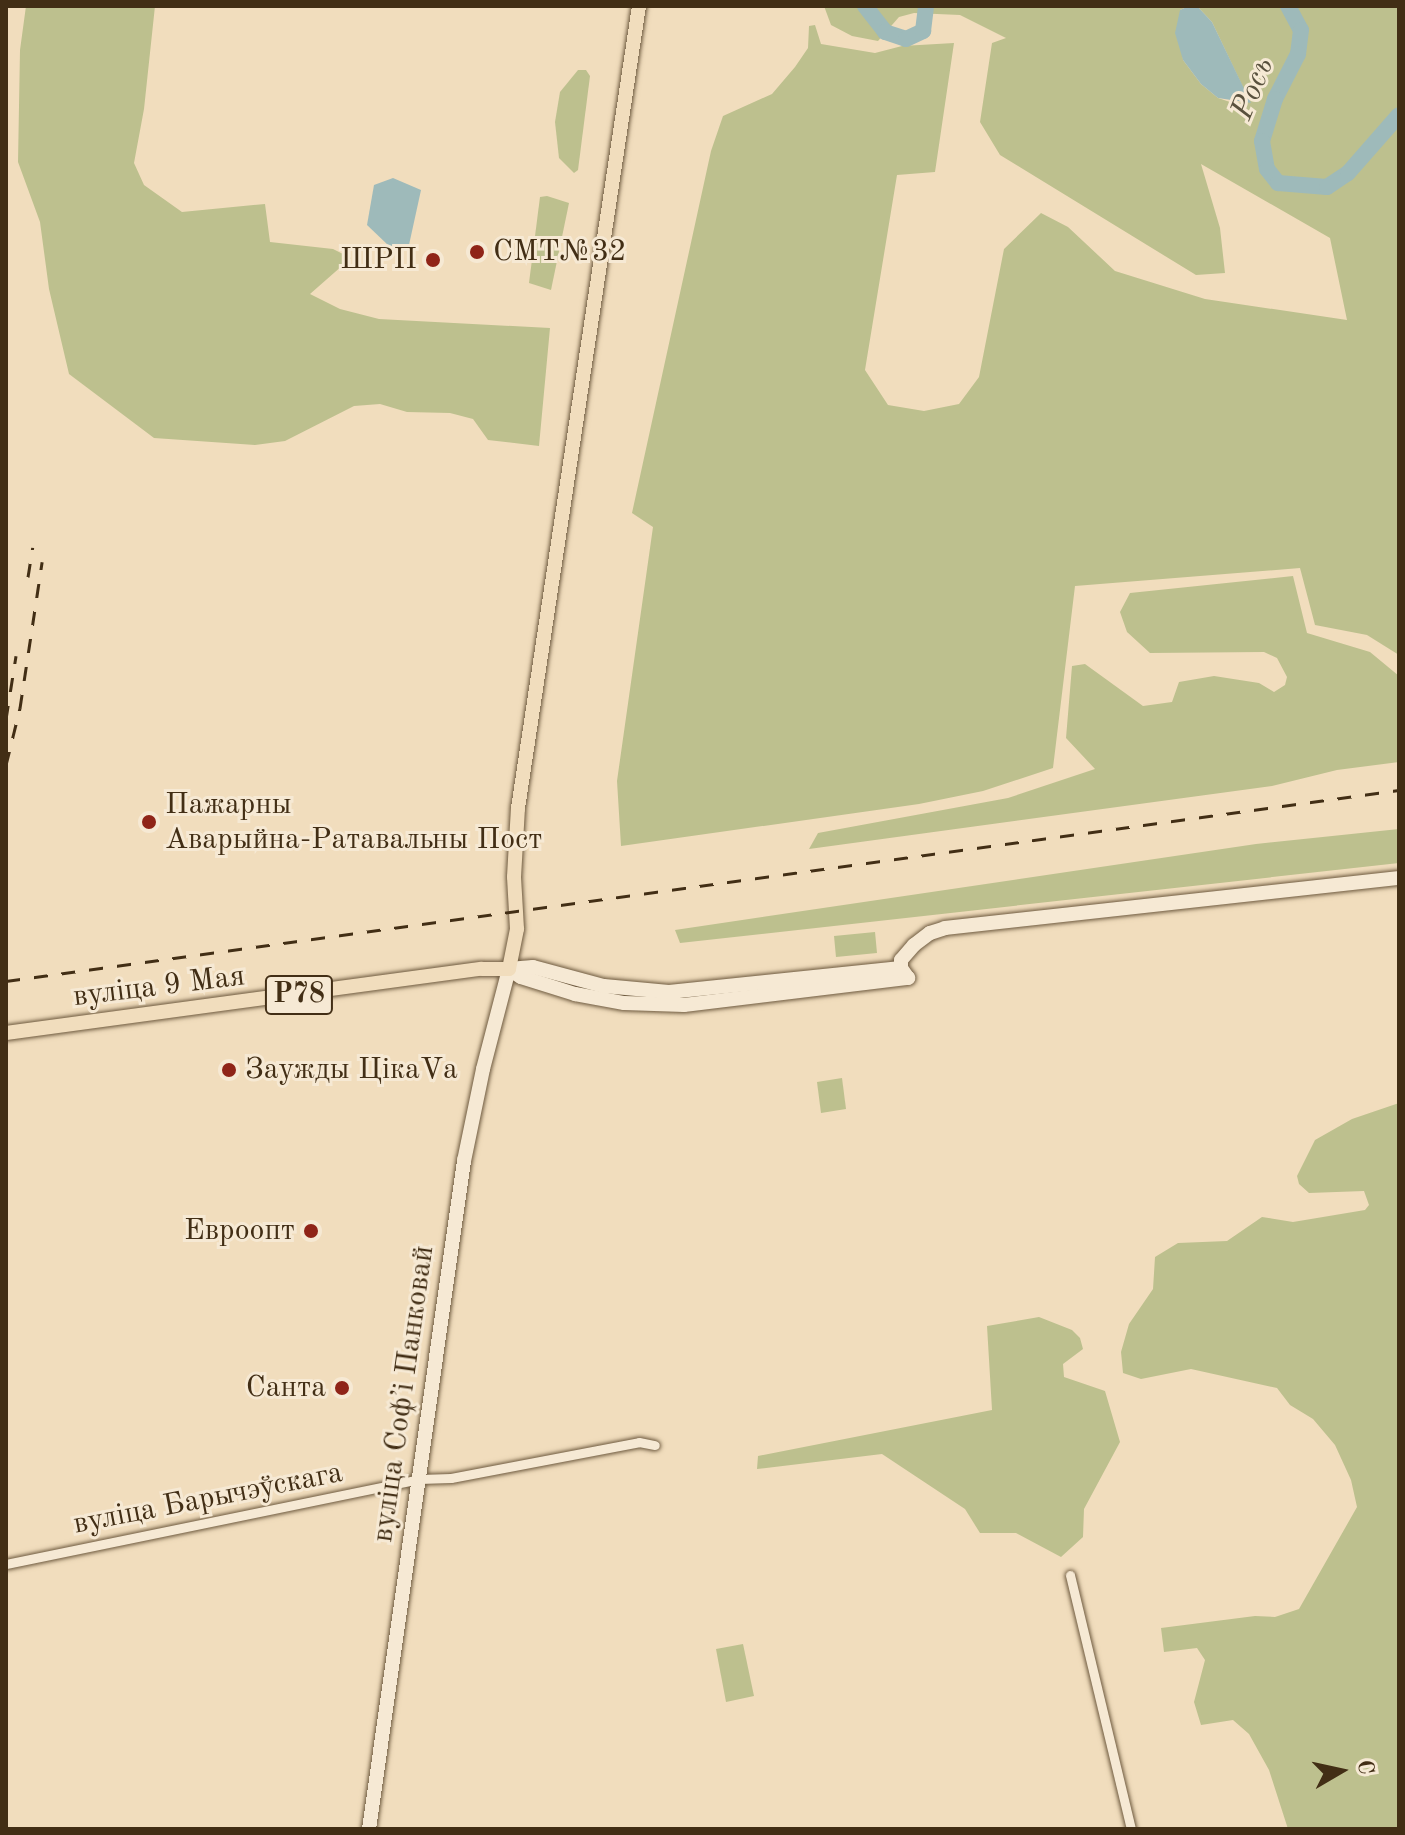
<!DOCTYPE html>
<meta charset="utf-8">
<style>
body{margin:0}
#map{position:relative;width:1405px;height:1835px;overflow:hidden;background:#f1ddbd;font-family:"Old Standard TT",serif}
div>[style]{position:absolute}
.green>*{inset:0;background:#bdc08e}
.water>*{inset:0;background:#9ebaba}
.river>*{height:16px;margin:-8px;padding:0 8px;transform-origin:8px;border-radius:8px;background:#9ebaba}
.roads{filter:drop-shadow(0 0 2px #6e5a3f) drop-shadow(0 0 2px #6e5a3f)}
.street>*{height:9px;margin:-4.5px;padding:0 4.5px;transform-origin:4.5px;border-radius:4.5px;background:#f6e9d4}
.secondary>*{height:14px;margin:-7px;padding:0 7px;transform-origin:7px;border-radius:7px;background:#f6e9d4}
.primary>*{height:14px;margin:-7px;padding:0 7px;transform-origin:7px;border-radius:7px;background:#f1ddbd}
.rail>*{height:3px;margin-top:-1.5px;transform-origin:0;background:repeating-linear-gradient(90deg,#422e15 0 14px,transparent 0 28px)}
.dots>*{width:22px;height:22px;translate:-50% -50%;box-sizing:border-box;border:4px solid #f6e9d4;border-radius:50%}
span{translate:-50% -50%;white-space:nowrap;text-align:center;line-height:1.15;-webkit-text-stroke:6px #f6e9d4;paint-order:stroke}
.shield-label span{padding:2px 6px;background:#f6e9d4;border:2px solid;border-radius:6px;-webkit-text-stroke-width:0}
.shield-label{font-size:28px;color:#422e15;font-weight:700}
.poi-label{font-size:30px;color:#422e15}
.left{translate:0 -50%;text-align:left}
.right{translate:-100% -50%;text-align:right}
.street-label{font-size:30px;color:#422e15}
.water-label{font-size:32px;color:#59513e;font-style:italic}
.frame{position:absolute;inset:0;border:8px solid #422e15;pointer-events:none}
.north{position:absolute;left:1301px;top:1731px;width:80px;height:80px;-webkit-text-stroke:6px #f6e9d4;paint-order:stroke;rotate:81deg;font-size:22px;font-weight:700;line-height:32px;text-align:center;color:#422e15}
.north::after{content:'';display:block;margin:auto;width:28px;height:36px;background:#422e15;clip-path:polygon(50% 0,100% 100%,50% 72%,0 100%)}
</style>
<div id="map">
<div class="green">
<i style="clip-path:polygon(26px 6px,155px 6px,144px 109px,134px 163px,144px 185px,182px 212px,265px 204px,270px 242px,333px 249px,351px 258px,310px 294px,340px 309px,379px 319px,550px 328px,539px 446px,488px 440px,473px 419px,450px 413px,407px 412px,380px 404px,354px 406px,285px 441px,255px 445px,154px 438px,69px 374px,49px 289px,40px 222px,18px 162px,20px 50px)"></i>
<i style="clip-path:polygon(824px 6px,1189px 6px,1180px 10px,1183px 60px,1201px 84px,1218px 98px,1233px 103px,1250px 102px,1212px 22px,1197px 6px,1399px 6px,1399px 655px,1367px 635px,1315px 625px,1300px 568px,1075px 586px,1053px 768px,983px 791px,919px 804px,621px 846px,617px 781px,653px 527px,632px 513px,711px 151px,723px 116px,772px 94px,795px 67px,808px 48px,809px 26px,815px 25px,821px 44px,875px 53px,902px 46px,954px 43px,935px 172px,897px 175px,865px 370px,888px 405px,924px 411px,959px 404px,979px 377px,1004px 249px,1041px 213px,1068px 227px,1115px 271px,1205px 299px,1347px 320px,1330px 238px,1201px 164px,1220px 228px,1225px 273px,1196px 275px,1000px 155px,980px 122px,992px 43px,1006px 38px,960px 15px,914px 13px,899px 17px,878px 41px,852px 36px,831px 25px)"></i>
<i style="clip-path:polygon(578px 70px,586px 70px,590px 76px,578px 170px,574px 173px,559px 158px,555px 122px,560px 92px)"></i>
<i style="clip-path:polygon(547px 196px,569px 203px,551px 290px,529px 283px,540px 197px)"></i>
<i style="clip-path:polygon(1293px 576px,1307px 633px,1370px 652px,1399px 676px,1399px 762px,1337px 770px,1272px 786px,809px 849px,818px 833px,1008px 798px,1095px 769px,1066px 738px,1072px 666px,1085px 664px,1143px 706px,1172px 702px,1179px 682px,1214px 676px,1259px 683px,1274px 692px,1285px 685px,1287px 677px,1277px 658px,1264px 652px,1150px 653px,1127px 632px,1120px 612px,1130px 593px)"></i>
<i style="clip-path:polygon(1399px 829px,1399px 863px,680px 943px,675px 930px,1256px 844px)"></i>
<i style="clip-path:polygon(875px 932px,877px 953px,836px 957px,834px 936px)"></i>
<i style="clip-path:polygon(842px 1078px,846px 1109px,821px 1113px,817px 1082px)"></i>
<i style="clip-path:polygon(1399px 1103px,1399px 1829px,1288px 1829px,1269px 1770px,1249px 1734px,1233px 1720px,1201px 1725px,1194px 1702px,1205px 1660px,1197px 1648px,1164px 1652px,1161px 1628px,1255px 1616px,1275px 1617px,1299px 1609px,1357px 1507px,1351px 1480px,1335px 1445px,1313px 1419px,1290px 1405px,1277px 1388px,1191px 1369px,1141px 1379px,1123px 1373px,1121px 1352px,1129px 1324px,1153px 1289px,1155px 1257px,1178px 1243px,1227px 1241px,1262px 1217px,1293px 1222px,1365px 1210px,1369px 1205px,1364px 1191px,1309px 1193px,1299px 1184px,1297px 1176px,1315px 1140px,1352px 1119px)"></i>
<i style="clip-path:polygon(1039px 1317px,1072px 1330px,1080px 1338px,1083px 1349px,1063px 1364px,1064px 1377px,1105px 1391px,1120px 1442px,1084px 1509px,1083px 1537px,1061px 1557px,1016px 1533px,980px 1533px,965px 1509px,882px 1454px,757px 1469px,758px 1456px,992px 1410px,987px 1326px)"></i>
<i style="clip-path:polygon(743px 1644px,754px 1696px,726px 1702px,716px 1649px)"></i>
</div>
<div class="water">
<i style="clip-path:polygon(1189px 6px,1197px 6px,1212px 22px,1251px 103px,1218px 98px,1201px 84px,1183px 60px,1175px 33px,1180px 10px)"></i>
<i style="clip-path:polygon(393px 178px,421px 190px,409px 245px,389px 246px,367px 225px,374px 185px)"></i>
</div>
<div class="river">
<i style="left:865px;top:6px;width:33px;rotate:52deg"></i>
<i style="left:885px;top:32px;width:22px;rotate:18deg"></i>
<i style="left:906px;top:39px;width:19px;rotate:-25deg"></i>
<i style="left:923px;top:31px;width:25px;rotate:-83deg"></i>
<i style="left:1288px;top:6px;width:27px;rotate:62deg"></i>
<i style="left:1301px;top:30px;width:24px;rotate:97deg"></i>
<i style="left:1298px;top:54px;width:51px;rotate:117.1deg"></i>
<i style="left:1275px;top:99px;width:44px;rotate:107.2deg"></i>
<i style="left:1262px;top:141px;width:28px;rotate:80deg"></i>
<i style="left:1267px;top:169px;width:18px;rotate:52deg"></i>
<i style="left:1278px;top:183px;width:49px;rotate:4.7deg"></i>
<i style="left:1327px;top:187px;width:25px;rotate:-34deg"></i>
<i style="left:1348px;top:173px;width:77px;rotate:-48.7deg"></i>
</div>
<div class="roads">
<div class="street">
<i style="left:6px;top:1564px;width:422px;rotate:-11.6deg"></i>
<i style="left:419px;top:1479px;width:32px;rotate:-2deg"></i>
<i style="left:451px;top:1478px;width:191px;rotate:-10.8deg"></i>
<i style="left:639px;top:1442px;width:16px;rotate:11deg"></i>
<i style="left:1070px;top:1575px;width:261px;rotate:76.5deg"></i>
</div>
<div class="secondary">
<i style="left:901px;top:968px;width:8px;rotate:-90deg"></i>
<i style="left:901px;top:960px;width:20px;rotate:-49deg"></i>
<i style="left:914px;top:945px;width:20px;rotate:-37deg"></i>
<i style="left:930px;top:933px;width:16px;rotate:-18deg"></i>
<i style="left:945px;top:928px;width:457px;rotate:-6.3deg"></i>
<i style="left:509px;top:969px;width:14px;rotate:34deg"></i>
<i style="left:521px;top:977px;width:57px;rotate:17.5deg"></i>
<i style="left:575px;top:994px;width:50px;rotate:10.4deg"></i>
<i style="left:624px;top:1003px;width:60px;rotate:1.9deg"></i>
<i style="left:684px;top:1005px;width:226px;rotate:-6.9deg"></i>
<i style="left:908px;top:978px;width:12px;rotate:-125deg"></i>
<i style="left:509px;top:969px;width:24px;rotate:-5deg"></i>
<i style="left:533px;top:967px;width:73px;rotate:15deg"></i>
<i style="left:604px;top:986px;width:65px;rotate:5.3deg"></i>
<i style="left:669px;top:992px;width:233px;rotate:-5.9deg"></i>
<i style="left:369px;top:1829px;width:675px;rotate:-81.91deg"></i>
<i style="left:464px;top:1161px;width:94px;rotate:-78.3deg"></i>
<i style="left:483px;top:1069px;width:103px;rotate:-75.4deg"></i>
</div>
<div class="primary">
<i style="left:6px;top:1033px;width:480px;rotate:-7.7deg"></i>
<i style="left:482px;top:969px;width:27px"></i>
<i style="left:509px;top:969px;width:41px;rotate:-78.7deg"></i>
<i style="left:517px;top:929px;width:52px;rotate:-93.3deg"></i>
<i style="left:514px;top:877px;width:69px;rotate:-86.7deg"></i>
<i style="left:518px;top:808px;width:811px;rotate:-81.42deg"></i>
</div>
</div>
<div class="rail">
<i style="left:28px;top:577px;width:30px;rotate:-81deg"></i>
<i style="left:6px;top:719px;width:64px;rotate:-81deg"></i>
<i style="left:6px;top:765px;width:59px;rotate:-76.2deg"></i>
<i style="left:20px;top:708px;width:148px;rotate:-81.4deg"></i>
<i style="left:6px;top:981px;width:1406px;rotate:-7.81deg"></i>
</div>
<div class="dots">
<i style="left:477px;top:252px;background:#8f2418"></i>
<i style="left:433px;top:260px;background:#8f2418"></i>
<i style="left:149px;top:822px;background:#8f2418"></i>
<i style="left:229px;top:1070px;background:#8f2418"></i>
<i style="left:311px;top:1231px;background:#8f2418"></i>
<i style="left:342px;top:1388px;background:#8f2418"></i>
</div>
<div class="shield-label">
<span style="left:299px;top:995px">Р78</span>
</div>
<div class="poi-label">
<span class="left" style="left:493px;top:252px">СМТ№32</span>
<span class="right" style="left:417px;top:260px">ШРП</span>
<span class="left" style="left:165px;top:822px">Пажарны<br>Аварыйна-Ратавальны Пост</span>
<span class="left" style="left:245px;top:1070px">Заужды ЦікаVа</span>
<span class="right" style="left:295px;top:1231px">Евроопт</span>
<span class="right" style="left:326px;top:1388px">Санта</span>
</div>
<div class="street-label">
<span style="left:159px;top:987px;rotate:-7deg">вуліца 9 Мая</span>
<span style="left:404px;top:1394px;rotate:-82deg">вуліца Софʼі Панковай</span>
<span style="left:208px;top:1499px;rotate:-11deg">вуліца Барычэўскага</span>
</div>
<div class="water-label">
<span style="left:1254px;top:89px;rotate:-68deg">Рось</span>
</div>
<div class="frame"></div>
<div class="north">С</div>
</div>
